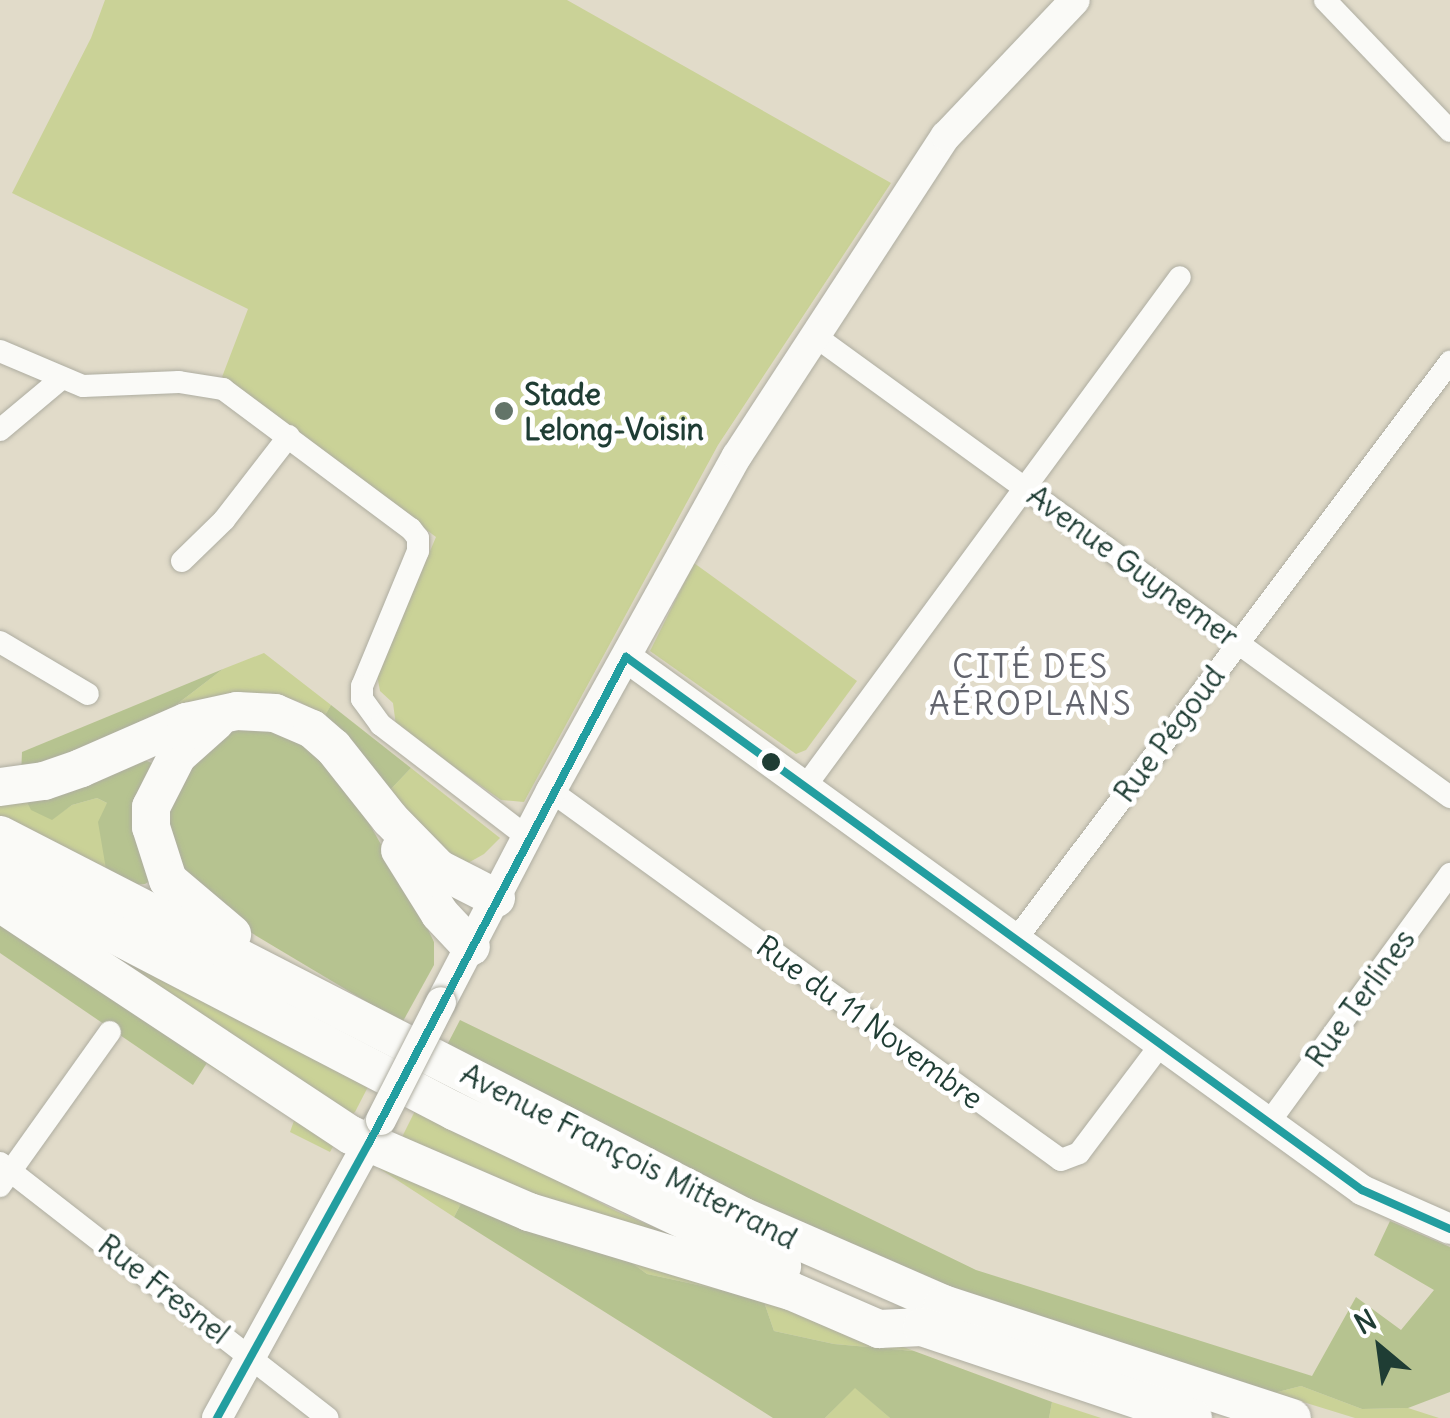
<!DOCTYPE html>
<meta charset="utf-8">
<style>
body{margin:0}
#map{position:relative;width:1450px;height:1418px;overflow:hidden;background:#e1dbc9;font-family:Delius,sans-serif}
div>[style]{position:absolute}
.green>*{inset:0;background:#cad297}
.forest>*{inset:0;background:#b6c390}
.roads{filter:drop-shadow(0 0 2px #aeada1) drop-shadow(0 0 2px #aeada1)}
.minor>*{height:22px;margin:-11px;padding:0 11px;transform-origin:11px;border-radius:11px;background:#fafaf7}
.tertiary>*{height:30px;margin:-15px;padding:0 15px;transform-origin:15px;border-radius:15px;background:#fafaf7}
.trunk>*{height:38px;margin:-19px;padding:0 19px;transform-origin:19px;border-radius:19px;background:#fafaf7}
.bridges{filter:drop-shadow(0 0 2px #aeada1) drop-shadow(0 0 2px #aeada1)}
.tertiary-bridge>*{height:30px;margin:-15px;padding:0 15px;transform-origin:15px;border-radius:15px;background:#fafaf7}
.bus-1>*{height:8px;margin:-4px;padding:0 4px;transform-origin:4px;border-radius:4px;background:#229ea0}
.dots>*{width:28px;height:28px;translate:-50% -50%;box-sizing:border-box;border:5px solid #fff;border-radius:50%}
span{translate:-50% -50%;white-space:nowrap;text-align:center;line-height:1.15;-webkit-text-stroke:10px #fff;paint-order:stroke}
.poi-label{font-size:30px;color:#1f3d34;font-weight:700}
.left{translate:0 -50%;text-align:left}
.street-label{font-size:30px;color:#1f3d34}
.neighbourhood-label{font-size:32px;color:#63656e;letter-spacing:2.5px}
.north{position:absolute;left:1330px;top:1298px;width:100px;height:100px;-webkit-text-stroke:8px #fff;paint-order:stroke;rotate:331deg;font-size:28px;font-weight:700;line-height:40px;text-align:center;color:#1f3d34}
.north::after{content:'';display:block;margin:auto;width:35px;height:45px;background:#1f3d34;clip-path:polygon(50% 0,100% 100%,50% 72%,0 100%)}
</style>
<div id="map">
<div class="green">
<i style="clip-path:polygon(105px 0,567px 0,891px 183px,718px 445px,524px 802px,501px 800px,396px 726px,393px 703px,380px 691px,377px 675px,436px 537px,222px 377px,248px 309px,12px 193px,91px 38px)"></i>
<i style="clip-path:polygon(694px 563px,857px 681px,806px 750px,796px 754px,650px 651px)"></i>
<i style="clip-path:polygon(264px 653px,331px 705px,324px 717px,300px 702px,270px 693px,244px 693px,172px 708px,223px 669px)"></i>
<i style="clip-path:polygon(411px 768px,500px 838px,484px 854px,468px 863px,452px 864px,389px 791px)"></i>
<i style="clip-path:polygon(23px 794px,52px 819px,72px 805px,97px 798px,107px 803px,107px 875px,0 819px,0 797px)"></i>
<i style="clip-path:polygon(51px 913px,370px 1083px,355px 1112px,349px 1116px)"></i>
<i style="clip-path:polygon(212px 1055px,335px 1143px,330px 1152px,290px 1132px,295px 1118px,207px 1064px)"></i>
<i style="clip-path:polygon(417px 1107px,616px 1211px,681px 1239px,524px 1199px,402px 1137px)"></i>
<i style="clip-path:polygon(381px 1163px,465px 1196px,454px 1217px,377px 1167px)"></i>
<i style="clip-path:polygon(610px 1247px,797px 1306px,914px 1351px,834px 1344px,774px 1331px,763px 1299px,647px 1274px)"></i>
<i style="clip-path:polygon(1301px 1386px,1362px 1409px,1408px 1408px,1439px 1418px,1355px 1418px,1274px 1393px)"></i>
<i style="clip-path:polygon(855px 1387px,890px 1418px,825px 1418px)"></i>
<i style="clip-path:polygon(1052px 1402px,1101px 1418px,1049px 1418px)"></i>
</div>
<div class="forest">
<i style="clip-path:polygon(223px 669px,172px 708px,21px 776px,22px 752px)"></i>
<i style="clip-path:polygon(331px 705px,411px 768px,389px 791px,324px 717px)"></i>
<i style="clip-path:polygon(246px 721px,308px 746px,361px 809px,422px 917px,434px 942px,434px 965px,402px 1023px,240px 926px,192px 887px,169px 849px,167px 799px,180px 775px,224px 734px)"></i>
<i style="clip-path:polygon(133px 755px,161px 767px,156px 877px,145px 884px,128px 885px,107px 875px,98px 822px,107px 803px,97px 798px,72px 805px,52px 820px,31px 810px,23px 794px)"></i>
<i style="clip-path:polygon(0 915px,212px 1055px,193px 1085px,0 953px)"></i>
<i style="clip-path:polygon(460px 1020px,976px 1270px,1312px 1376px,1356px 1297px,1401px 1330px,1434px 1290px,1374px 1255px,1390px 1221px,1450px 1247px,1450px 1392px,1408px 1408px,1362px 1409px,1301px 1386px,1274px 1393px,955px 1290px,792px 1222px,446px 1047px)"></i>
<i style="clip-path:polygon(465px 1196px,610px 1247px,647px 1274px,763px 1299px,774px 1331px,834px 1344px,914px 1351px,1052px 1402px,1049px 1418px,890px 1418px,855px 1388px,825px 1418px,773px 1418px,454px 1217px)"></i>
</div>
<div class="roads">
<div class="minor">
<i style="left:1325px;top:0;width:181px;rotate:46.3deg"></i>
<i style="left:815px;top:336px;width:785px;rotate:35.98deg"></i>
<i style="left:0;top:351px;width:90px;rotate:22.9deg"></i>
<i style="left:83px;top:386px;width:96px;rotate:-2.4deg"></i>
<i style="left:179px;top:382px;width:45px;rotate:9deg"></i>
<i style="left:223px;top:389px;width:234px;rotate:36.7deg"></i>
<i style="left:411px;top:529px;width:11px;rotate:52deg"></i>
<i style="left:418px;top:538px;width:13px;rotate:90deg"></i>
<i style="left:418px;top:551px;width:146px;rotate:112.5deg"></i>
<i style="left:362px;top:686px;width:13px;rotate:90deg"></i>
<i style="left:362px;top:699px;width:32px;rotate:54deg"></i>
<i style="left:381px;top:725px;width:185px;rotate:37.5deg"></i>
<i style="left:0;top:430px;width:80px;rotate:-39.9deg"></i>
<i style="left:182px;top:561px;width:59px;rotate:-44.3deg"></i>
<i style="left:224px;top:520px;width:106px;rotate:-52.3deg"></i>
<i style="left:0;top:642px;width:102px;rotate:30.6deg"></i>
<i style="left:807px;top:784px;width:629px;rotate:-53.66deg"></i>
<i style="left:551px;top:791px;width:629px;rotate:35.89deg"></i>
<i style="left:1061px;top:1160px;width:19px;rotate:-21deg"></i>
<i style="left:1079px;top:1153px;width:138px;rotate:-53deg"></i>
<i style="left:1017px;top:938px;width:721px;rotate:-53.07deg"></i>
<i style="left:1270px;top:1121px;width:306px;rotate:-53.9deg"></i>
<i style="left:0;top:1163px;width:415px;rotate:37.9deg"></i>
<i style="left:0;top:1186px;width:189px;rotate:-54.5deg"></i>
</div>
<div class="tertiary">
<i style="left:626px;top:657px;width:909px;rotate:35.91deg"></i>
<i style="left:1362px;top:1190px;width:96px;rotate:23.9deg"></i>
<i style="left:441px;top:1002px;width:238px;rotate:-62.5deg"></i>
<i style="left:551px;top:791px;width:383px;rotate:-61deg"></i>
<i style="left:737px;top:456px;width:382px;rotate:-56.9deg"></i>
<i style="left:946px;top:136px;width:187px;rotate:-46.5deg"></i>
<i style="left:217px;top:1418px;width:337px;rotate:-61.2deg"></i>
</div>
<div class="trunk">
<i style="left:216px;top:721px;width:52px;rotate:138.1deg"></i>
<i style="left:177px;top:756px;width:57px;rotate:117deg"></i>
<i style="left:151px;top:807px;width:20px;rotate:90deg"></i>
<i style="left:151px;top:827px;width:56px;rotate:72.2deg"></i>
<i style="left:168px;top:880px;width:84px;rotate:40.2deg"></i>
<i style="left:0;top:787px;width:44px;rotate:-7.8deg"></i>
<i style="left:44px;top:781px;width:39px;rotate:-19deg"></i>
<i style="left:81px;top:768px;width:115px;rotate:-23.7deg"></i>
<i style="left:186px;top:722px;width:52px;rotate:-12.2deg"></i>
<i style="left:237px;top:711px;width:38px;rotate:3deg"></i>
<i style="left:275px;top:713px;width:40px;rotate:23.4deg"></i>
<i style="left:312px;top:729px;width:28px;rotate:41deg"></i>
<i style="left:333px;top:747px;width:92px;rotate:51.6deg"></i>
<i style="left:390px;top:819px;width:70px;rotate:45.6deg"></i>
<i style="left:439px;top:869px;width:64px;rotate:27deg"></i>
<i style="left:0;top:835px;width:836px;rotate:27.18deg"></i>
<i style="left:744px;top:1217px;width:217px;rotate:23.6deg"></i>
<i style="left:943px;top:1304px;width:367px;rotate:18.1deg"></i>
<i style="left:400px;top:850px;width:75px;rotate:58deg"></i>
<i style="left:440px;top:914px;width:45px;rotate:46.8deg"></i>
<i style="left:0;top:875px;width:512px;rotate:27.47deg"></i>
<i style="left:454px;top:1111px;width:363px;rotate:25.3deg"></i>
<i style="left:0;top:903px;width:421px;rotate:33.5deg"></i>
<i style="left:351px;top:1135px;width:194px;rotate:23.4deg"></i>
<i style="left:529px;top:1212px;width:274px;rotate:16.8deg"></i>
<i style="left:791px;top:1291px;width:96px;rotate:23.4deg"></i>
<i style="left:879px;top:1329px;width:43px;rotate:-2.7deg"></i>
<i style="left:922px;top:1327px;width:286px;rotate:18.6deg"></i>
</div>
</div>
<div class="bridges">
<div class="tertiary-bridge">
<i style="left:381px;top:1120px;width:132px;rotate:-63deg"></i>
</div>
</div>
<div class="bus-1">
<i style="left:626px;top:657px;width:909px;rotate:35.91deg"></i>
<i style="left:1362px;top:1190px;width:96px;rotate:23.9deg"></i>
<i style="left:217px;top:1418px;width:314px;rotate:-61.1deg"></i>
<i style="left:369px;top:1143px;width:550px;rotate:-62.13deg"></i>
</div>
<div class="dots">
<i style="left:504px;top:411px;background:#637468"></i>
<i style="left:771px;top:762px;background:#1f3d34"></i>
</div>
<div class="poi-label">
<span class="left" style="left:524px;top:411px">Stade<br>Lelong-Voisin</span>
</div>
<div class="street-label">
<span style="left:1133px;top:566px;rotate:36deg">Avenue Guynemer</span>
<span style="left:1169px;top:734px;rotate:-53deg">Rue Pégoud</span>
<span style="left:1360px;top:998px;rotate:-54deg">Rue Terlines</span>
<span style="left:870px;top:1022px;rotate:36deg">Rue du 11 Novembre</span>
<span style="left:629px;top:1156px;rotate:27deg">Avenue François Mitterrand</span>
<span style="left:164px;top:1289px;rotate:38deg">Rue Fresnel</span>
</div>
<div class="neighbourhood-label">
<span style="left:1031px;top:686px">CITÉ DES<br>AÉROPLANS</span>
</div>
<div class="north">N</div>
</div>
